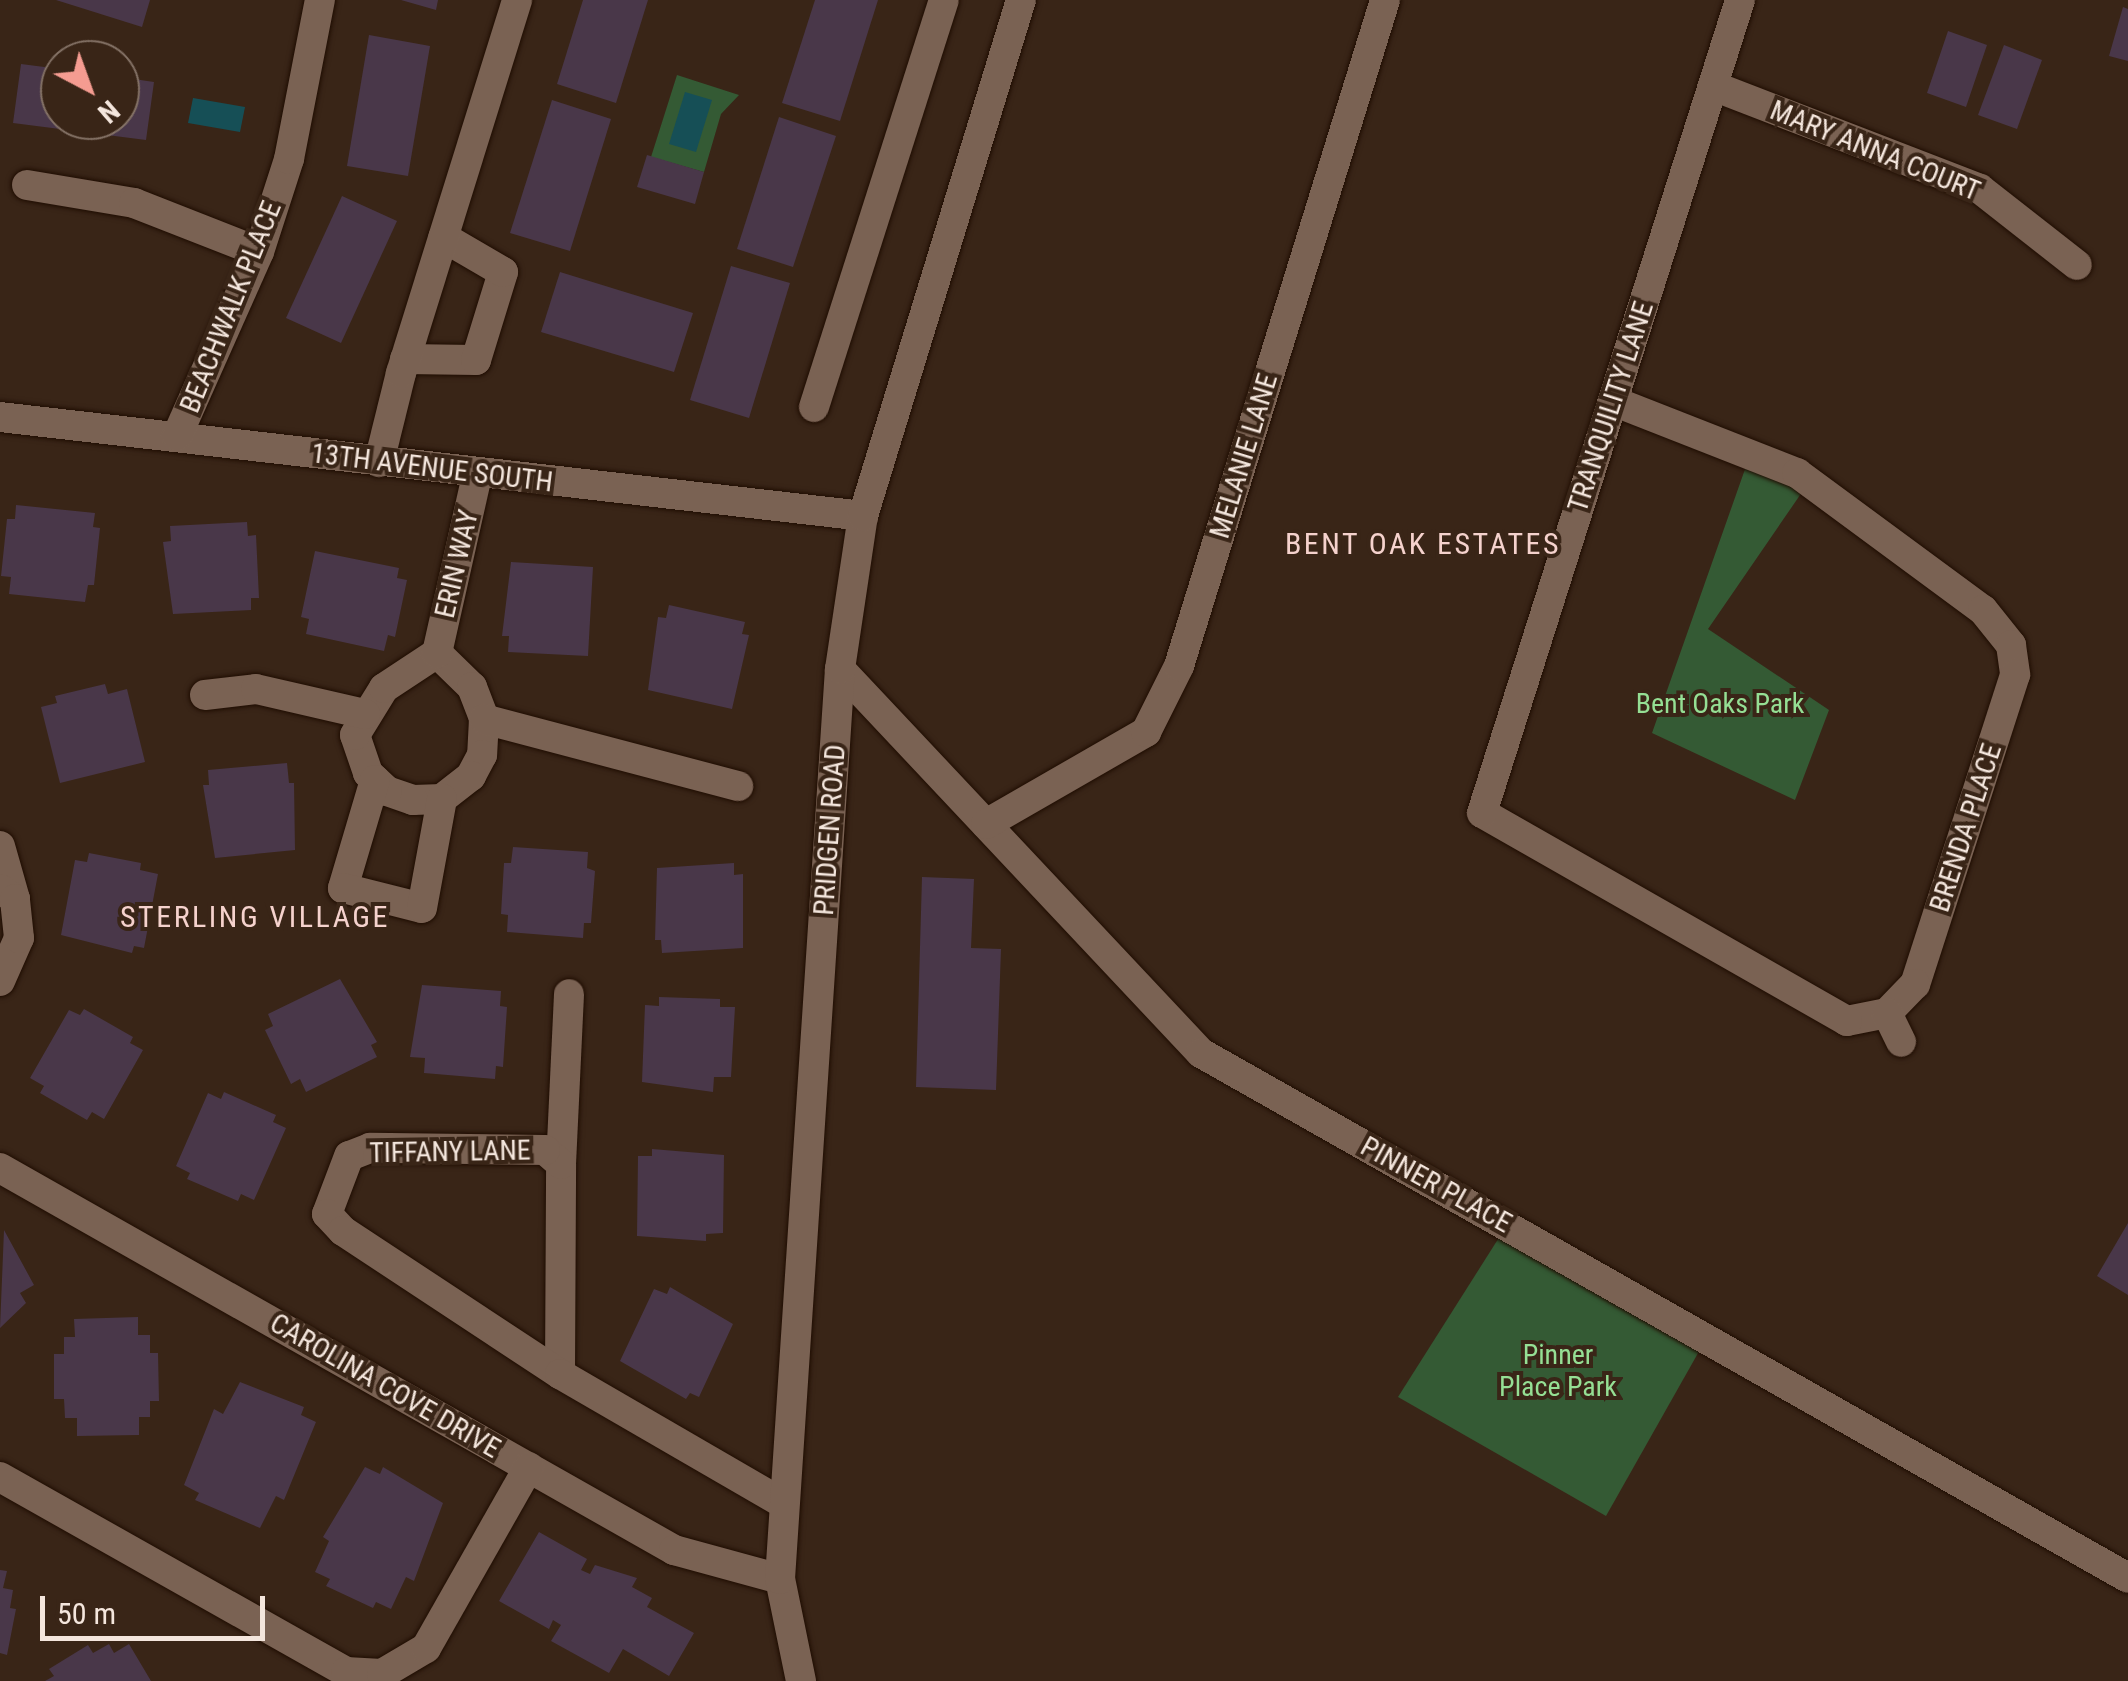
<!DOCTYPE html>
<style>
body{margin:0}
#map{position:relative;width:2128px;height:1681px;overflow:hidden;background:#392517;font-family:"Roboto Condensed",sans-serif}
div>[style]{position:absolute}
.green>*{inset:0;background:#345a34}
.water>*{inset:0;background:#164f56}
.building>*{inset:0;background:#493749}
.roads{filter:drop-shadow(0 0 2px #1f0d02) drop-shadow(0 0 2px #1f0d02)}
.minor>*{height:30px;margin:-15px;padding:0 15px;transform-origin:15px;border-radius:15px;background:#7a6253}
span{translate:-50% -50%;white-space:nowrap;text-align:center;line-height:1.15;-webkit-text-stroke:8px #392517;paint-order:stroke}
.street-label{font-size:28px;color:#f4e6dd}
.park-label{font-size:28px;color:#95df94}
.neighbourhood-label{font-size:30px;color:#f5d2cd;letter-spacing:2.5px}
.north{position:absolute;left:40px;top:40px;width:100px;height:100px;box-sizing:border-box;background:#392517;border:2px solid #847266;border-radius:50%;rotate:139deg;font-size:28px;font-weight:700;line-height:40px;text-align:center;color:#f4e6dd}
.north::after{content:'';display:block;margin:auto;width:35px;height:45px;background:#f59c91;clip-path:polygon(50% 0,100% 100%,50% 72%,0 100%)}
.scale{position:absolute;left:40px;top:1596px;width:225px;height:45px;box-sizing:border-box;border:5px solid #f4e6dd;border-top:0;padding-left:12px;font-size:30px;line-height:35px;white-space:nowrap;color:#f4e6dd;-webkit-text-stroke:8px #392517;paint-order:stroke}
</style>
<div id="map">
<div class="green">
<i style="clip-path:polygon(677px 75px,739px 95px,721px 114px,704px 172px,651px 157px)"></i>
<i style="clip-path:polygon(1750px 455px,1809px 482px,1708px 629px,1829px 710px,1795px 800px,1652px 733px)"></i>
<i style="clip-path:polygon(1507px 1225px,1706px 1339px,1606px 1516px,1398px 1397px)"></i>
</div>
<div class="water">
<i style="clip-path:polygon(685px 92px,712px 100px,696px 152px,669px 144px)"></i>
<i style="clip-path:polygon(193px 98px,245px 107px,240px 132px,188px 123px)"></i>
</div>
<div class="building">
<i style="clip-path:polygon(56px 0,150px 0,142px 27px)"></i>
<i style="clip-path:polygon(401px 0,438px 0,436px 10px)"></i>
<i style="clip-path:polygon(583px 0,648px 0,616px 103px,557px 84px)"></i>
<i style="clip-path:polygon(815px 0,878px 0,840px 121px,782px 103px)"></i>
<i style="clip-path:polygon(2123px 7px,2128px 9px,2128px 61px,2109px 56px)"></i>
<i style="clip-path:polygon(1948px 31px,1987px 45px,1966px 107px,1927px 93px)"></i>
<i style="clip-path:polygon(369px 35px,430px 46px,408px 176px,347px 166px)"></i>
<i style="clip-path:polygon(2004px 45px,2042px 60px,2017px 129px,1978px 115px)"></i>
<i style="clip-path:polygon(21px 64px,60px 69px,60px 120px,120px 120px,120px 77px,154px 82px,146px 140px,13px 123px)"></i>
<i style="clip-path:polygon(552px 100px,611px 119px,570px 251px,510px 233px)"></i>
<i style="clip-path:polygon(779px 117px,836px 136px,793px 267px,737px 249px)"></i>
<i style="clip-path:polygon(647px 155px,704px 172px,695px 204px,637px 187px)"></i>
<i style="clip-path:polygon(342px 196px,397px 221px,341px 343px,286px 318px)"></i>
<i style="clip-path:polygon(731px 266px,790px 283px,749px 418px,690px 400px)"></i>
<i style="clip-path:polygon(560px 272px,693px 313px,674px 372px,541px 332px)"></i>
<i style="clip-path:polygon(16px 505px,95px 513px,93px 527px,100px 528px,94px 585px,88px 585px,85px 602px,9px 594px,11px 577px,1px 576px,7px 519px,15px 519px)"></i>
<i style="clip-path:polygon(247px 522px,248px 536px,256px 535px,259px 598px,251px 598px,251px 610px,173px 614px,163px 542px,171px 541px,170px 526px)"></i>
<i style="clip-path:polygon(315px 551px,399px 568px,397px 578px,407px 580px,395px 637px,388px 635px,384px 651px,306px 634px,309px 619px,301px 617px)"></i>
<i style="clip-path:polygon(511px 562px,593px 567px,588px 656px,508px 652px,509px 636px,502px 636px)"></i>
<i style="clip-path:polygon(669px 605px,745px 622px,742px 634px,749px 635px,732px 709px,648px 690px,658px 617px,666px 618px)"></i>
<i style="clip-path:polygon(105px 684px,108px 694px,127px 689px,145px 762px,60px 783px,41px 707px,57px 703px,55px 696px)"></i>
<i style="clip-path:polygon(287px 763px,289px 783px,294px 783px,295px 850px,215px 858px,203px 785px,209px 785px,208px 770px)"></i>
<i style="clip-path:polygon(513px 847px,588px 852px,587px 868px,595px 871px,591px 923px,584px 923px,583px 938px,507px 932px,508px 915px,501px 914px,504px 863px,511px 863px)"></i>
<i style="clip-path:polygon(89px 853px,141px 863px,140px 870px,158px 874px,144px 948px,134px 946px,132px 953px,61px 935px,75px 860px,87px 862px)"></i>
<i style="clip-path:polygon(734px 863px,734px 875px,743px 874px,743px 948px,662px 953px,661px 940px,655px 940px,657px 868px)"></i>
<i style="clip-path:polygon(922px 877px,974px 879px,971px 948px,1001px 949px,996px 1090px,916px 1087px)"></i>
<i style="clip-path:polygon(340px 979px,377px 1042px,371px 1045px,377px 1057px,306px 1092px,300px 1079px,291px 1084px,265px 1030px,273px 1026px,268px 1014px)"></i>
<i style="clip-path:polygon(422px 985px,501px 991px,500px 1006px,507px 1007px,503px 1067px,496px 1066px,495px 1079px,424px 1073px,425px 1058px,410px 1057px)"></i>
<i style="clip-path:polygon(659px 997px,720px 999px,720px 1007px,735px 1007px,731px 1077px,714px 1077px,713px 1092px,642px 1082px,645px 1005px,659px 1006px)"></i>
<i style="clip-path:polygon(84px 1009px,133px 1037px,130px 1043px,143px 1050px,104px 1119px,92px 1112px,87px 1120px,40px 1093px,44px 1086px,30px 1078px,69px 1010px,80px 1015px)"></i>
<i style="clip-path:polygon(224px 1092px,276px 1115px,273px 1122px,286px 1128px,254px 1200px,241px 1194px,238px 1201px,187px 1179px,190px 1173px,176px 1166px,208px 1093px,221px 1099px)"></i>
<i style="clip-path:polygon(652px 1149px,724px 1155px,723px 1233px,706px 1234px,706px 1241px,637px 1236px,638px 1156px,652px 1156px)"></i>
<i style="clip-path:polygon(2128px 1223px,2128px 1295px,2097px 1276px)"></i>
<i style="clip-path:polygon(4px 1230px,34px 1285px,20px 1293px,26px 1303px,0 1328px)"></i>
<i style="clip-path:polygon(670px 1287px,733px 1324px,699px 1397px,690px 1393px,686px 1399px,620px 1361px,654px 1289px,667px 1294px)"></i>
<i style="clip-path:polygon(138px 1317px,138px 1335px,150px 1335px,150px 1353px,158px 1353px,159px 1401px,150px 1401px,150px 1417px,139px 1417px,139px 1435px,77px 1436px,77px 1418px,65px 1418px,64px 1399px,54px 1399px,54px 1354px,64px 1354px,64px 1337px,75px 1337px,74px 1319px)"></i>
<i style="clip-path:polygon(240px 1382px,304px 1407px,301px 1415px,316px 1422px,284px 1500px,276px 1496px,260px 1528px,195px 1500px,199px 1493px,184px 1485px,214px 1409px,223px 1414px)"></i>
<i style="clip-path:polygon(365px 1467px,380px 1474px,383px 1467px,443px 1503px,414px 1581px,406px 1577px,391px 1609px,376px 1602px,373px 1608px,326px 1586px,330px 1579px,315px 1572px,329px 1541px,323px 1537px)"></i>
<i style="clip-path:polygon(539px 1532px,587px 1559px,581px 1570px,590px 1574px,595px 1565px,637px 1578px,632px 1587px,652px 1598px,647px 1607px,694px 1633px,669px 1676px,623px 1649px,609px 1673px,551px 1641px,561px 1625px,553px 1620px,549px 1629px,499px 1601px)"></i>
<i style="clip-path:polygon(0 1570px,7px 1571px,3px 1588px,13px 1590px,10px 1608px,16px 1609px,7px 1655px,0 1653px)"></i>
<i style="clip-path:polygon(109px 1644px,114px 1653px,129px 1644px,151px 1681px,45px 1681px,54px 1676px,49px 1669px,88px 1645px,93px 1653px)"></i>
</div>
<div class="roads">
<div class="minor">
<i style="left:1713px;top:86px;width:286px;rotate:21.1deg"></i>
<i style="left:1980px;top:189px;width:123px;rotate:38.1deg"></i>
<i style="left:27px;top:185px;width:109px;rotate:9.5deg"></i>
<i style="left:134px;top:203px;width:134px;rotate:21.4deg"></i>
<i style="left:405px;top:359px;width:71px;rotate:0.8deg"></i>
<i style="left:476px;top:360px;width:92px;rotate:-72.9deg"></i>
<i style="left:503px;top:272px;width:69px;rotate:-149.7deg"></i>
<i style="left:1613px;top:401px;width:198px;rotate:21.4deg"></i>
<i style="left:1797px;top:473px;width:231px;rotate:36.4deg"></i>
<i style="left:1983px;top:610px;width:45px;rotate:51.3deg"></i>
<i style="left:2011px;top:645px;width:30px;rotate:82deg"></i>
<i style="left:2015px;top:675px;width:325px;rotate:107.9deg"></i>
<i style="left:1915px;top:984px;width:40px;rotate:134deg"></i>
<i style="left:1887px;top:1013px;width:41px;rotate:168.7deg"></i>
<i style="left:1847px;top:1021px;width:420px;rotate:-150.3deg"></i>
<i style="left:1482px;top:813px;width:853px;rotate:-72.39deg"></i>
<i style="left:814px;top:407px;width:427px;rotate:-72.3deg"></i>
<i style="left:0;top:417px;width:869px;rotate:6.54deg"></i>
<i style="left:177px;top:436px;width:201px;rotate:-66deg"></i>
<i style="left:259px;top:252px;width:98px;rotate:-72.1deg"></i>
<i style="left:289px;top:159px;width:162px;rotate:-79deg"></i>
<i style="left:379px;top:462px;width:92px;rotate:-76.1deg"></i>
<i style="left:401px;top:373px;width:391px;rotate:-72.7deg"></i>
<i style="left:437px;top:653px;width:49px;rotate:44.2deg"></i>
<i style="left:472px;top:687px;width:34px;rotate:69deg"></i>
<i style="left:484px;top:719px;width:36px;rotate:93deg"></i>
<i style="left:482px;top:755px;width:24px;rotate:118deg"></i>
<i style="left:471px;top:776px;width:37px;rotate:142deg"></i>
<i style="left:442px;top:799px;width:29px;rotate:178deg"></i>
<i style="left:413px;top:800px;width:28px;rotate:-161deg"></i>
<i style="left:387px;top:791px;width:26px;rotate:-137deg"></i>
<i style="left:368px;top:773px;width:40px;rotate:-108.9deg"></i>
<i style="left:355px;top:735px;width:55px;rotate:-58.3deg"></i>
<i style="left:384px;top:688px;width:64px;rotate:-33.4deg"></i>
<i style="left:437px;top:653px;width:182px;rotate:-77.3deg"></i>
<i style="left:840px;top:669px;width:527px;rotate:46.77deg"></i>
<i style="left:1201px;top:1053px;width:1065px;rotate:29.52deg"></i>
<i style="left:205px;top:695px;width:51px;rotate:-6.7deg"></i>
<i style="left:256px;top:689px;width:112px;rotate:12.9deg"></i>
<i style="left:484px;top:719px;width:263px;rotate:14.8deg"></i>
<i style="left:375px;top:780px;width:113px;rotate:106.5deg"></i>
<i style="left:343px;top:888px;width:81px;rotate:14.2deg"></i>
<i style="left:422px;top:908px;width:111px;rotate:-79.6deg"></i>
<i style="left:986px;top:824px;width:185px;rotate:-29.9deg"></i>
<i style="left:1146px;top:732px;width:74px;rotate:-63.4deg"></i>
<i style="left:1179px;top:666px;width:697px;rotate:-72.81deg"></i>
<i style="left:0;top:846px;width:55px;rotate:74.2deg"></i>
<i style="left:15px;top:899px;width:16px;rotate:-145deg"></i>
<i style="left:0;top:981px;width:47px;rotate:-66.2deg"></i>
<i style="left:19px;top:938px;width:39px;rotate:-96deg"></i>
<i style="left:1887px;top:1013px;width:32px;rotate:64deg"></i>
<i style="left:561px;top:1164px;width:170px;rotate:-87.3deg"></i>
<i style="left:0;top:1168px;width:775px;rotate:29.54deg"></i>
<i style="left:674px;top:1550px;width:110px;rotate:15.3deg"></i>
<i style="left:560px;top:1374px;width:210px;rotate:-89.7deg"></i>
<i style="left:561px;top:1164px;width:21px;rotate:-139deg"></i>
<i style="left:545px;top:1150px;width:175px;rotate:-179.3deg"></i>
<i style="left:370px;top:1148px;width:22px;rotate:159deg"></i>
<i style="left:349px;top:1156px;width:62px;rotate:110.8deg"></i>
<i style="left:327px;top:1214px;width:23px;rotate:47deg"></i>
<i style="left:343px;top:1231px;width:260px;rotate:33.4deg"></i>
<i style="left:560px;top:1374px;width:259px;rotate:30.1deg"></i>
<i style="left:0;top:1477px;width:397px;rotate:29.4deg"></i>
<i style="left:346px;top:1672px;width:36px;rotate:3deg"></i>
<i style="left:382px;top:1674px;width:51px;rotate:-30.6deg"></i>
<i style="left:426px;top:1648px;width:208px;rotate:-60.4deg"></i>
<i style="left:801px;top:1681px;width:104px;rotate:-101.6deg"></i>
<i style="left:780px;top:1579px;width:912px;rotate:-86.23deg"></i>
<i style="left:840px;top:669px;width:155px;rotate:-81.5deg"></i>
<i style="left:863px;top:516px;width:540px;rotate:-72.98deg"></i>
</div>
</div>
<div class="street-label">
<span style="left:1875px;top:151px;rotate:22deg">MARY ANNA COURT</span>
<span style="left:231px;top:307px;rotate:-68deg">BEACHWALK PLACE</span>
<span style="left:1611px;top:407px;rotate:-72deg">TRANQUILITY LANE</span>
<span style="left:1244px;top:456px;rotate:-73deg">MELANIE LANE</span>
<span style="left:432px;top:468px;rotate:7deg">13TH AVENUE SOUTH</span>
<span style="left:457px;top:564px;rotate:-77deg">ERIN WAY</span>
<span style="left:1966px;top:828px;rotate:-72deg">BRENDA PLACE</span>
<span style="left:830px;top:830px;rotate:-86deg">PRIDGEN ROAD</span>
<span style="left:450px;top:1152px;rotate:-1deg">TIFFANY LANE</span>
<span style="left:1436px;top:1185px;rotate:29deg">PINNER PLACE</span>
<span style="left:385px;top:1386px;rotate:30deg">CAROLINA COVE DRIVE</span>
</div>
<div class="park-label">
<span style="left:1720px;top:704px">Bent Oaks Park</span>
<span style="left:1558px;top:1371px">Pinner<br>Place Park</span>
</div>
<div class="neighbourhood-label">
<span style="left:1423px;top:544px">BENT OAK ESTATES</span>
<span style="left:255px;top:917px">STERLING VILLAGE</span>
</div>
<div class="north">N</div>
<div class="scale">50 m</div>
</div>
